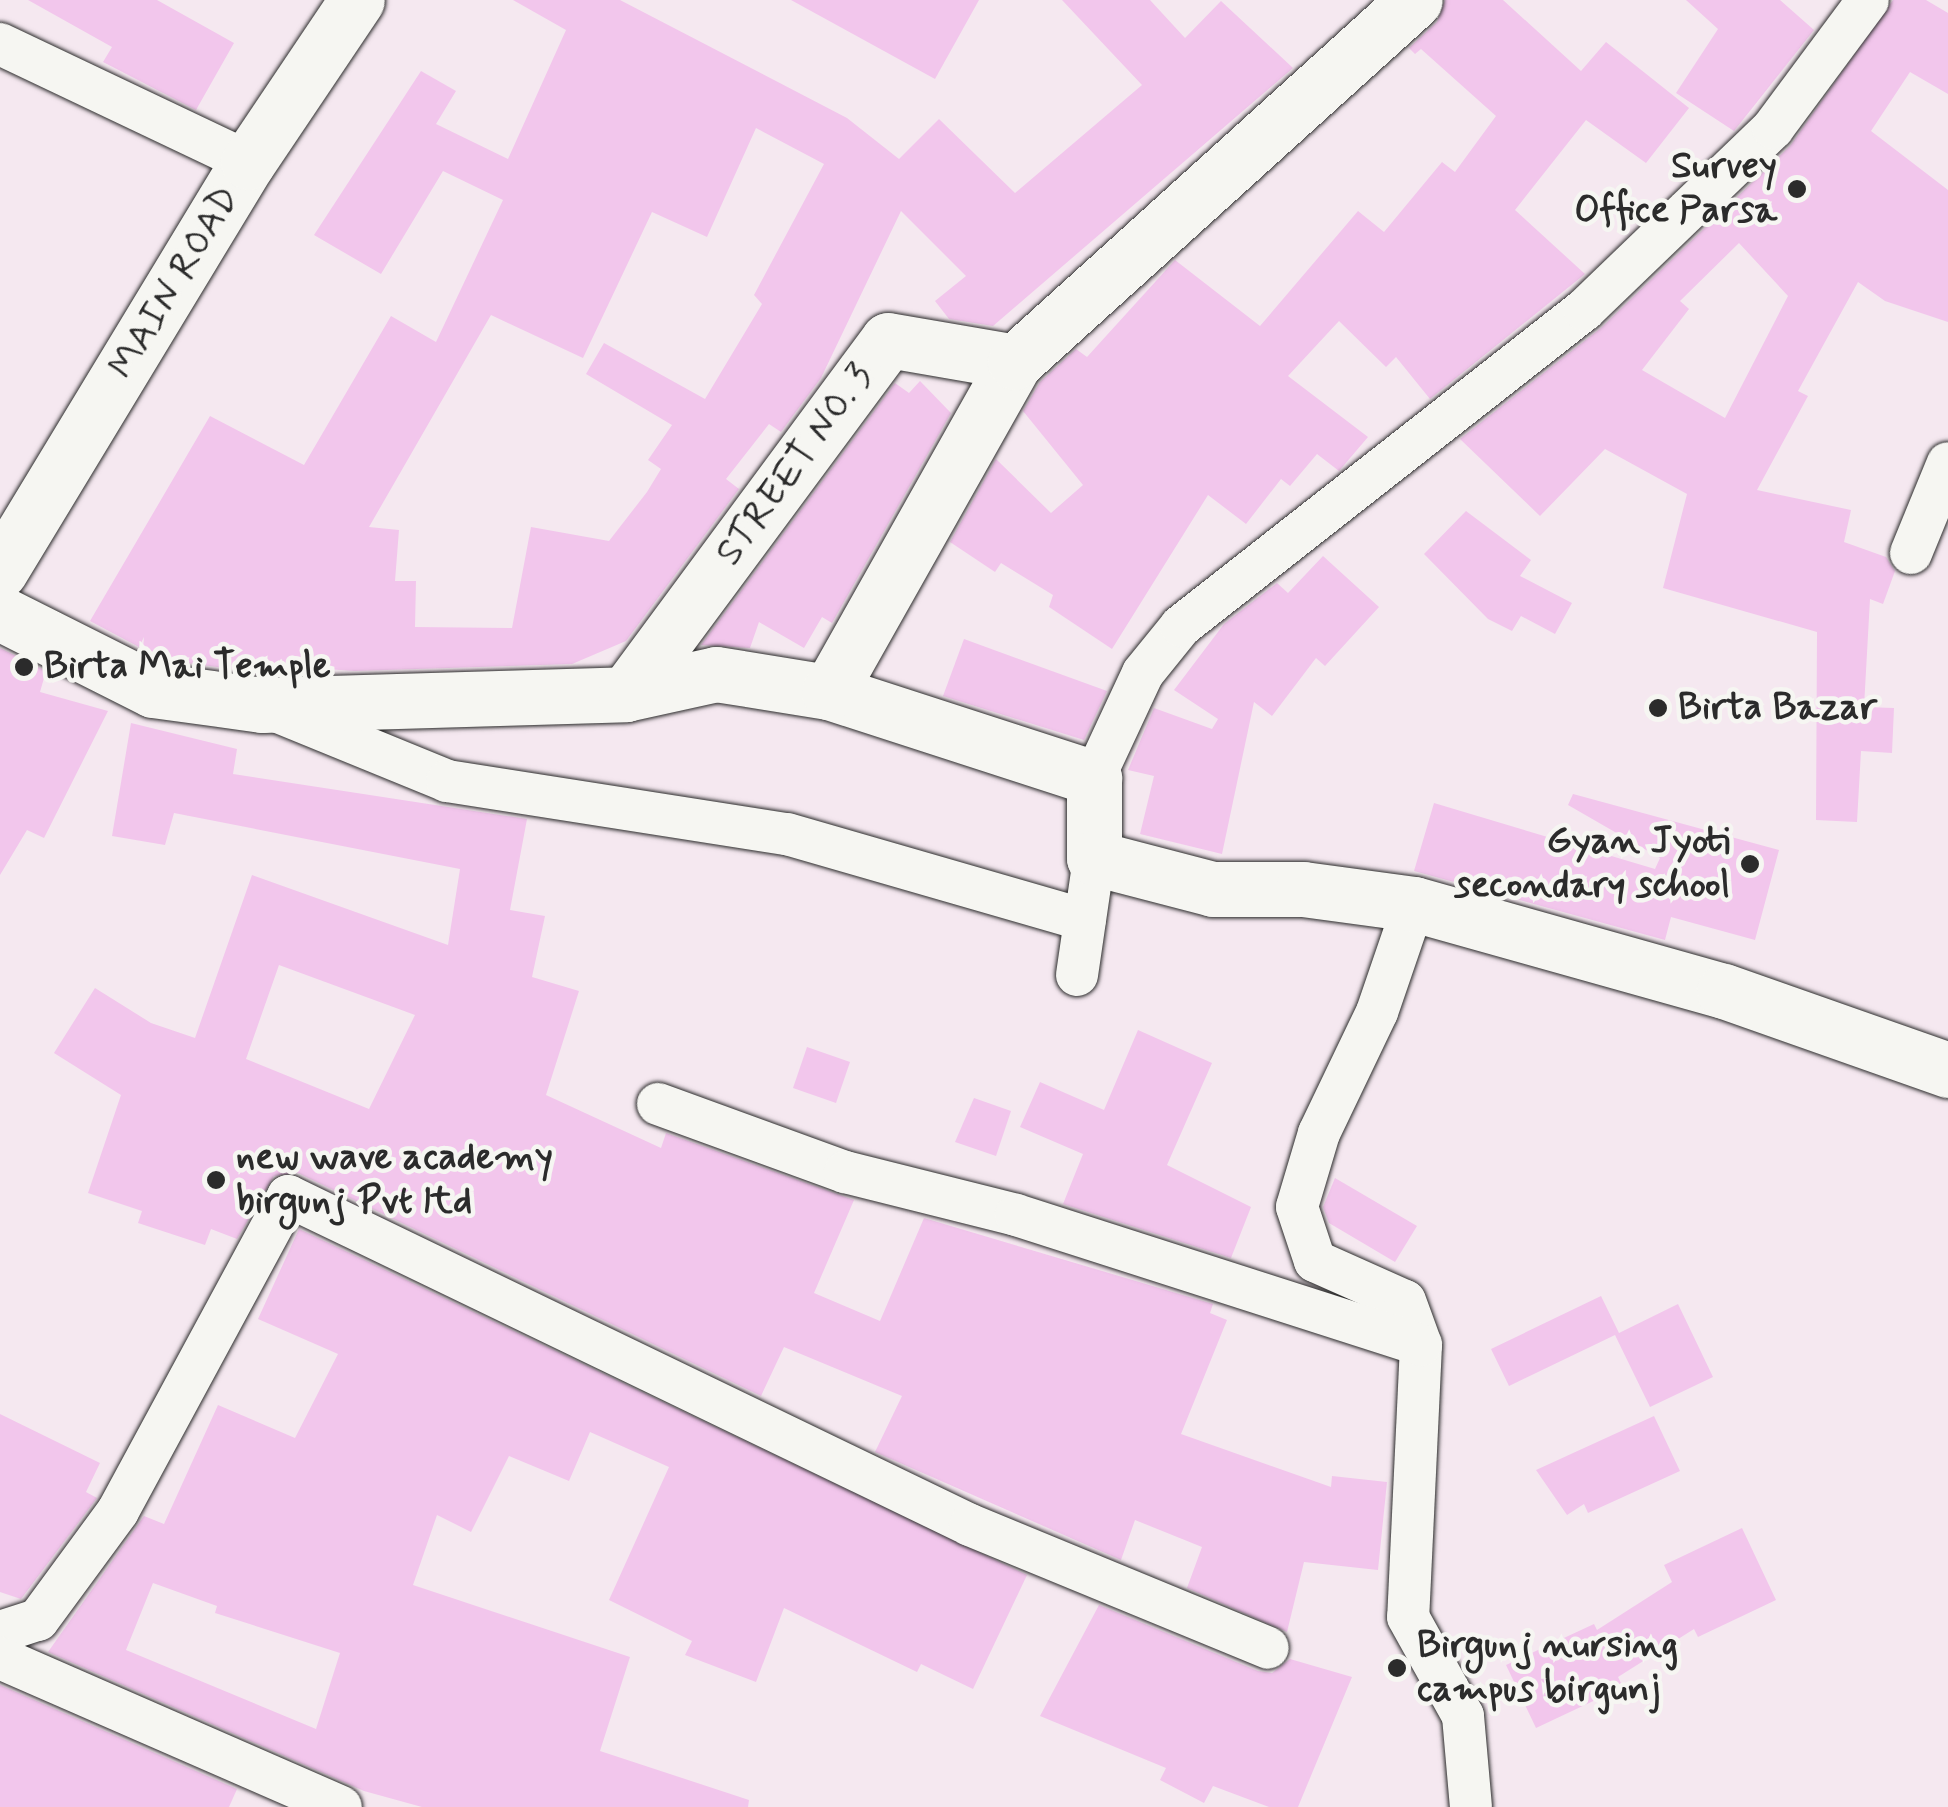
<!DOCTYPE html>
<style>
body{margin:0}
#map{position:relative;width:1948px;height:1807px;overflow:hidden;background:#f5e8f0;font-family:Mynerve,sans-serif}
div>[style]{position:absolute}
.building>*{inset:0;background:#f2c6ec}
.roads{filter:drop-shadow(0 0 2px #2b2b2b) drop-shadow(0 0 2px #2b2b2b)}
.minor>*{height:42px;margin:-21px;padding:0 21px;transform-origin:21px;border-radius:21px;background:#f6f6f2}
.tertiary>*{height:55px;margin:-27.5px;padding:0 27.5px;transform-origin:27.5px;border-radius:27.5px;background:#f6f6f2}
.primary>*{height:55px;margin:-27.5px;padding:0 27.5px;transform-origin:27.5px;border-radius:27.5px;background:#f6f6f2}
.dots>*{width:28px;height:28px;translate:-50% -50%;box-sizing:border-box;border:5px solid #f6f6f2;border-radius:50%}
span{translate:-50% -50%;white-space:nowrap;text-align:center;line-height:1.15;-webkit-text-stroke:9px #f6f6f2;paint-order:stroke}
.poi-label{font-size:38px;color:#2b2b2b;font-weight:700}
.right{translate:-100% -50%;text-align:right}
.left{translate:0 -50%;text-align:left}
.street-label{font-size:38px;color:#2b2b2b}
</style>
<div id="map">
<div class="building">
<i style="clip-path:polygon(28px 0,157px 0,234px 43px,196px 110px,103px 62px,112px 47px)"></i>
<i style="clip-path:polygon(evenodd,513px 0,620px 0,847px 118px,899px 159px,939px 119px,1015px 193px,1142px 85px,1062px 0,1150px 0,1185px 38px,1221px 1px,1293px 68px,993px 326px,949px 319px,935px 301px,966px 276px,901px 211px,821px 378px,781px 432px,769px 424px,726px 479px,739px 489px,626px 641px,572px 664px,355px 671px,265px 665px,264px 673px,163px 660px,143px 649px,144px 637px,139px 647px,90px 621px,210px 416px,304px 465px,391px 316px,436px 342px,503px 200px,443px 171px,381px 274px,314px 235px,421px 71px,456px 91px,436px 124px,508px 159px,566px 30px,513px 0,756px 128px,824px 164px,754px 295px,762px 304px,705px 399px,604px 343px,586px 374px,672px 425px,648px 460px,661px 469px,647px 492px,609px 541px,531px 527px,512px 628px,415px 627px,416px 581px,395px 581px,399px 530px,369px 527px,491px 315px,583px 358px,652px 212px,707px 237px,756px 128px)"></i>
<i style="clip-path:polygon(791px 0,979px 0,935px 79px)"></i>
<i style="clip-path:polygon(1445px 0,1503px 0,1581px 71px,1606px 42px,1689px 108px,1646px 163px,1586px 120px,1515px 210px,1585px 274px,1430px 399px,1396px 357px,1386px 367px,1339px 321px,1288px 376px,1368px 437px,1339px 471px,1317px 454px,1290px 486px,1281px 479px,1246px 524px,1208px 495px,1112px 649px,1049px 607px,1053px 595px,1001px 563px,995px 572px,950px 542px,996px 459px,1051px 513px,1083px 485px,1023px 411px,1040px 382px,1076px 349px,1087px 357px,1175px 260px,1260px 326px,1358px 211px,1384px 232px,1442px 162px,1455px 172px,1496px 116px,1421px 49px,1415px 54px,1409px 48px,1437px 22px)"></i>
<i style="clip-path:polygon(1686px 0,1780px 0,1814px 30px,1734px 131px,1676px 93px,1718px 29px)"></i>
<i style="clip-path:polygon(evenodd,1893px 0,1926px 0,1948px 13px,1948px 94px,1910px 72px,1871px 131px,1948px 190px,1948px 322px,1885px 301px,1858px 282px,1798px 391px,1808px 396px,1757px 490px,1851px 510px,1844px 542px,1886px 557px,1895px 571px,1883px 604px,1870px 599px,1864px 707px,1894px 708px,1892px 753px,1861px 751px,1857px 822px,1816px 820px,1817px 632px,1663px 588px,1687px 494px,1605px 449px,1540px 516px,1460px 439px,1601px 328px,1790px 146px,1893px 0,1739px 243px,1788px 296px,1725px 418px,1642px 370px,1689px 309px,1680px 301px,1739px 243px)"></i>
<i style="clip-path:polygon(920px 381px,951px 413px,832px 623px,822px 617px,804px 648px,759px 622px,750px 648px,701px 645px,895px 383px,909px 393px)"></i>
<i style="clip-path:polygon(1466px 511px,1531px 560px,1520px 576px,1572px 603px,1555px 634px,1521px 616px,1512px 631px,1488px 619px,1424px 554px)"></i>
<i style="clip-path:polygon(1323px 556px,1379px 607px,1325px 666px,1316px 658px,1272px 716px,1254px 702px,1222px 854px,1140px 834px,1154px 776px,1128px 770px,1154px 708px,1212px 729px,1218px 719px,1174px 690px,1224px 624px,1277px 583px,1288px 593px)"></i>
<i style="clip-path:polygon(964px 639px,1107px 691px,1084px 740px,943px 696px)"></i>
<i style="clip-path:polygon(0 648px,46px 671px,40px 692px,108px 711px,44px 838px,27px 830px,0 875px)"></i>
<i style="clip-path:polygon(evenodd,131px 723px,237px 749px,233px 774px,527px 819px,510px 910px,545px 916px,532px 977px,579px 991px,546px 1095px,661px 1148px,666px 1133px,854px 1200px,814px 1293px,880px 1321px,924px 1218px,1213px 1304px,1210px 1313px,1227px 1320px,1181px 1434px,1331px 1487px,1332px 1476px,1387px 1482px,1378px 1570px,1304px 1562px,1287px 1632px,1187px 1588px,1202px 1547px,1135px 1520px,1121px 1560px,875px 1452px,902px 1396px,784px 1347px,761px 1396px,298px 1173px,274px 1176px,237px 1239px,211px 1229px,205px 1245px,138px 1223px,142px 1211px,88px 1193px,121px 1095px,54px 1053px,95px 988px,151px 1023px,195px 1038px,252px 875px,448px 945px,460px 869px,174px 813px,165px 845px,112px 836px,131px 723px,279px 965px,415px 1015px,369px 1109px,246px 1059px,279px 965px)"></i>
<i style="clip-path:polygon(1573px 794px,1779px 850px,1755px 940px,1671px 917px,1665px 940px,1414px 871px,1434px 803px,1655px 869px,1660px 858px,1568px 805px)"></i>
<i style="clip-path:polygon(1138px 1030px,1212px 1063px,1167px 1165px,1251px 1207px,1231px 1258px,1063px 1204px,1083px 1154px,1020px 1127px,1040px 1082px,1104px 1110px)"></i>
<i style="clip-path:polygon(807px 1047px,850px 1062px,836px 1103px,793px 1088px)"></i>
<i style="clip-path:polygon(974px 1098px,1011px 1111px,996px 1156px,955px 1142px)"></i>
<i style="clip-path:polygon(1335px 1178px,1417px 1226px,1395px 1262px,1329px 1223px,1323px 1207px)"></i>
<i style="clip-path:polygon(evenodd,299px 1229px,1027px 1575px,973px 1689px,921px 1664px,917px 1672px,784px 1608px,756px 1682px,685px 1655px,692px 1641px,609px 1600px,669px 1467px,590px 1432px,569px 1481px,509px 1456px,471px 1532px,437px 1515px,413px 1585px,630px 1657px,600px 1751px,749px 1800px,748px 1807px,422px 1807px,364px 1791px,48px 1652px,144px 1516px,164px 1524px,218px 1405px,295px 1438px,338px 1354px,258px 1319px,299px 1229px,153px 1583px,217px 1606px,215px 1613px,340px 1653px,316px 1729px,126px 1650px,153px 1583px)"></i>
<i style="clip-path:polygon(1601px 1296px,1619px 1333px,1678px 1304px,1713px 1377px,1650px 1407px,1615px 1335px,1509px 1386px,1491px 1349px)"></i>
<i style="clip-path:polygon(0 1414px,100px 1463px,86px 1492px,97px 1498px,21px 1599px,0 1592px)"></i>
<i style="clip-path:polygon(1654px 1416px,1680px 1471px,1588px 1513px,1584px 1504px,1567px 1515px,1536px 1470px)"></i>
<i style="clip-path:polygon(1742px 1528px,1776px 1600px,1698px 1637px,1694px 1629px,1618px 1677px,1623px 1687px,1536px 1728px,1506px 1665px,1594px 1624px,1597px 1630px,1672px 1582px,1664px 1565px)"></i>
<i style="clip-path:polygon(1099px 1605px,1258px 1671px,1272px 1673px,1290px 1659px,1352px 1677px,1298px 1807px,1269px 1807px,1213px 1786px,1204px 1803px,1160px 1780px,1166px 1768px,1040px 1716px)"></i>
<i style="clip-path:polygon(0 1685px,237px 1789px,229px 1807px,0 1807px)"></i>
</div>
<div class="roads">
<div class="minor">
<i style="left:0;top:44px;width:275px;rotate:25.4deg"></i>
<i style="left:1911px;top:553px;width:97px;rotate:-67.7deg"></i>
<i style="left:271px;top:709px;width:190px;rotate:22.2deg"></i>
<i style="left:447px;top:781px;width:344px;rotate:8.9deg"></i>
<i style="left:787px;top:834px;width:310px;rotate:16.1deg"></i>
<i style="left:1094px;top:778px;width:116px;rotate:-65deg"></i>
<i style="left:1143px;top:673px;width:60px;rotate:-51deg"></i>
<i style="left:1181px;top:626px;width:512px;rotate:-38.1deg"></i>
<i style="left:1584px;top:310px;width:262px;rotate:-43.9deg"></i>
<i style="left:1773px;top:128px;width:159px;rotate:-53.4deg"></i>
<i style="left:1414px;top:904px;width:114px;rotate:108.9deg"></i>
<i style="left:1377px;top:1012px;width:134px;rotate:115.6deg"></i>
<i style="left:1319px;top:1133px;width:77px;rotate:106.6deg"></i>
<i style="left:1297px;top:1207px;width:57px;rotate:71.6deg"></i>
<i style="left:1315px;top:1261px;width:98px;rotate:24deg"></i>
<i style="left:1405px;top:1301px;width:47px;rotate:70deg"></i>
<i style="left:1421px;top:1345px;width:272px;rotate:92.7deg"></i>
<i style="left:1408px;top:1617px;width:113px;rotate:60.9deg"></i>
<i style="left:1463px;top:1716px;width:91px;rotate:85deg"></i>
<i style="left:1077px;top:975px;width:118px;rotate:-81.7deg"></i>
<i style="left:658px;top:1104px;width:199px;rotate:20deg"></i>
<i style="left:845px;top:1172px;width:176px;rotate:14.1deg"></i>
<i style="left:1016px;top:1215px;width:425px;rotate:17.8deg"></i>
<i style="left:0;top:1632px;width:40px;rotate:-18deg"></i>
<i style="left:38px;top:1620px;width:135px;rotate:-53.7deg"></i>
<i style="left:118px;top:1511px;width:358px;rotate:-61.6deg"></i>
<i style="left:288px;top:1196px;width:757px;rotate:25.75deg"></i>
<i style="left:970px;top:1525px;width:322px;rotate:22.4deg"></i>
<i style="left:0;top:1658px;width:372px;rotate:23.6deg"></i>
</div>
<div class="tertiary">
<i style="left:0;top:613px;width:171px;rotate:26.7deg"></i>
<i style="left:153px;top:690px;width:110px;rotate:7.8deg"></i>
<i style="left:262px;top:705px;width:364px;rotate:-1.7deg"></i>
<i style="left:626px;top:694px;width:92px;rotate:-12.5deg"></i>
<i style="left:716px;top:674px;width:114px;rotate:9.1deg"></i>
<i style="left:829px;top:692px;width:279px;rotate:18deg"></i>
<i style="left:1094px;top:778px;width:80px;rotate:90deg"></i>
<i style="left:1094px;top:858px;width:123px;rotate:14.6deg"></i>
<i style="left:1213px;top:889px;width:90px"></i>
<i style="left:1303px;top:889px;width:112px;rotate:7.7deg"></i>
<i style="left:1414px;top:904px;width:322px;rotate:15.7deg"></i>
<i style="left:1724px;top:991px;width:238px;rotate:19.4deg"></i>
<i style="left:829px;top:692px;width:379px;rotate:-60.6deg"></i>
<i style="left:626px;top:694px;width:440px;rotate:-53.5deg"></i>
<i style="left:888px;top:340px;width:129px;rotate:9.8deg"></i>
<i style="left:1015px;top:362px;width:539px;rotate:-42.15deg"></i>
</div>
<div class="primary">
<i style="left:0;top:571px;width:478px;rotate:-58.8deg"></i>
<i style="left:248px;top:162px;width:195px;rotate:-56.1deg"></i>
</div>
</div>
<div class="dots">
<i style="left:1797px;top:189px;background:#2b2b2b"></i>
<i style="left:24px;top:667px;background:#2b2b2b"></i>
<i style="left:1658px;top:708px;background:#2b2b2b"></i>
<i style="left:1750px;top:864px;background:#2b2b2b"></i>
<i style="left:216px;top:1180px;background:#2b2b2b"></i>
<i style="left:1397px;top:1668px;background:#2b2b2b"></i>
</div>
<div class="poi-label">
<span class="right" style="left:1777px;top:189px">Survey<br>Office Parsa</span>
<span class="left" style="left:44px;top:667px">Birta Mai Temple</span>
<span class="left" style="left:1678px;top:708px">Birta Bazar</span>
<span class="right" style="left:1730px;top:864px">Gyan Jyoti<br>secondary school</span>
<span class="left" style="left:236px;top:1180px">new wave academy<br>birgunj Pvt ltd</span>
<span class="left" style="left:1417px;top:1668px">Birgunj nursing<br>campus birgunj</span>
</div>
<div class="street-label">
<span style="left:175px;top:283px;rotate:-59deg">MAIN ROAD</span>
<span style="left:795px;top:465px;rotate:-54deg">STREET NO. 3</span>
</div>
</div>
